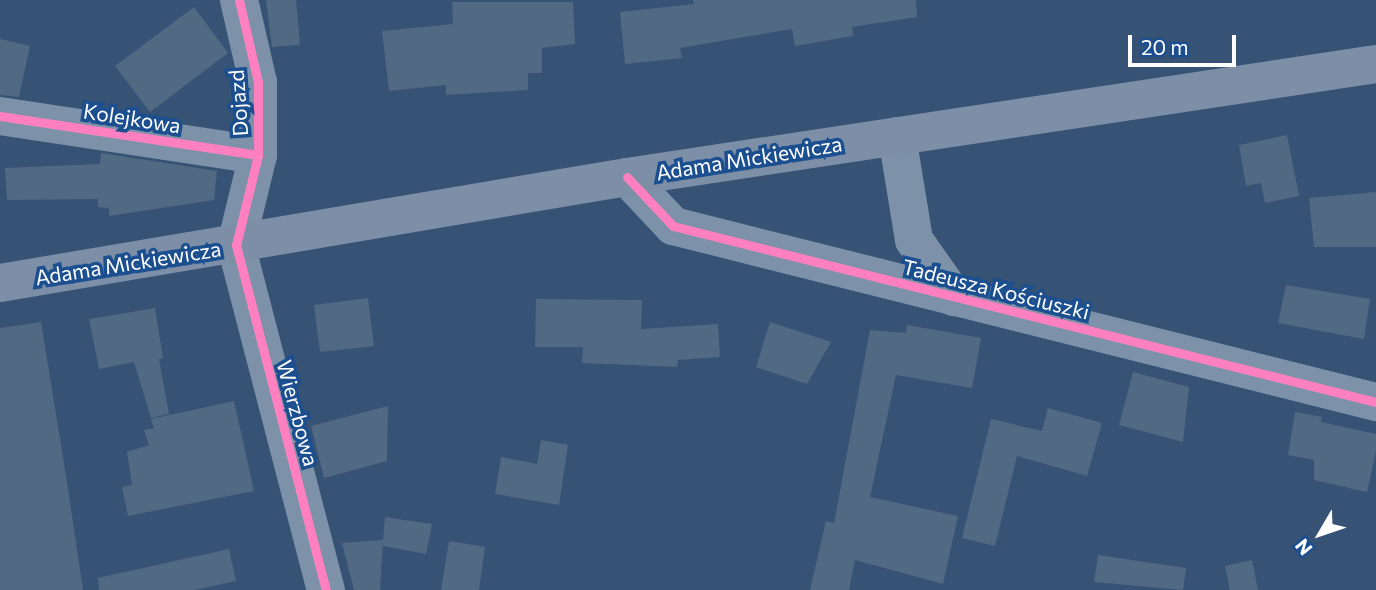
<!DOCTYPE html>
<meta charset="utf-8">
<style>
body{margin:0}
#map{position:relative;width:1376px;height:590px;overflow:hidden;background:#365274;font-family:Commissioner,sans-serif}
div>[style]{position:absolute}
.building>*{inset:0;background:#526984}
.minor>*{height:38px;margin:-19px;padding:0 19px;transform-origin:19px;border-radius:19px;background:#7d92a8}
.major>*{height:38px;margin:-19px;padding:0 19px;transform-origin:19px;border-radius:19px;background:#7d8ea7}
.cycleway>*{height:9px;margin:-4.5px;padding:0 4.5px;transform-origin:4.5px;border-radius:4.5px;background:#ff80c0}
span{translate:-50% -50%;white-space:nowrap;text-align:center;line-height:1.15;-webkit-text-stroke:7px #1b4f8f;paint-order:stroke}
.street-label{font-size:21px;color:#fff}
.north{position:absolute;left:1285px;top:499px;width:70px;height:70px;-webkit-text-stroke:5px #1b4f8f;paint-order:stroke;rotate:231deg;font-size:19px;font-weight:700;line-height:28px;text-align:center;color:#fff}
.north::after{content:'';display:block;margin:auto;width:24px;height:32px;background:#fff;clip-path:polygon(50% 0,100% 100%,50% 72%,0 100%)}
.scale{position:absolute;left:1128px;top:35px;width:108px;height:32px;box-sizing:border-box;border:4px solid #fff;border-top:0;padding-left:9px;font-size:21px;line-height:24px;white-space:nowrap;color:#fff;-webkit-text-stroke:5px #1b4f8f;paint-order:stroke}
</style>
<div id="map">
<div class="building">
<i style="clip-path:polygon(266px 0,296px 0,300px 45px,272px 47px)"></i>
<i style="clip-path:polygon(693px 0,916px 0,917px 17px,852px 27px,853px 36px,795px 46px,792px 29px,680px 48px,682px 58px,625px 64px,620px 12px,694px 4px)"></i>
<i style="clip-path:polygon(452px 2px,573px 2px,575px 44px,542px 48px,542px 73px,528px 73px,528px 90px,446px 95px,446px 85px,389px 91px,382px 31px,453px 24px)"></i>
<i style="clip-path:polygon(194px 7px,228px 53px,150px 112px,115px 66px)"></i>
<i style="clip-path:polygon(0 39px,30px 46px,19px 97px,0 95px)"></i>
<i style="clip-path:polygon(1287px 135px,1299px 196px,1265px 203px,1261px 183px,1246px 186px,1239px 145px)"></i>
<i style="clip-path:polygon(101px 153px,217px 171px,214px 200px,109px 216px,109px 208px,98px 207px,98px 199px,7px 200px,5px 168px,100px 164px)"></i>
<i style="clip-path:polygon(1376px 192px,1376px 247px,1314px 247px,1309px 198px)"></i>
<i style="clip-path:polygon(1286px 285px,1370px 299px,1364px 339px,1278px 323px)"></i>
<i style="clip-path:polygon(368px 298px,374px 346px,320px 352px,314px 305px)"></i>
<i style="clip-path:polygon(536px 299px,642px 300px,641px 329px,718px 324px,720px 357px,678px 360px,677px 367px,582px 363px,583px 347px,535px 347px)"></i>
<i style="clip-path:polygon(155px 308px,163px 358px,159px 359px,169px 414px,151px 418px,134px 362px,99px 369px,89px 319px)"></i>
<i style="clip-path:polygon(41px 322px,67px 482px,83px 590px,0 590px,0 328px)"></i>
<i style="clip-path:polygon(770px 322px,831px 342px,807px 384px,756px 367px)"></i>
<i style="clip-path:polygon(907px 325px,981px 338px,972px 388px,896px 375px,870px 497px,958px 516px,943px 584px,855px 560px,849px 590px,810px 590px,826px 521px,834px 523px,870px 330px,906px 333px)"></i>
<i style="clip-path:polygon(1133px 372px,1189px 387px,1183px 442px,1119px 425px)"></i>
<i style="clip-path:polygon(234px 401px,254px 491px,128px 516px,122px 487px,132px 485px,127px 452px,149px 445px,144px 430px,154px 428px,151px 419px)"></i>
<i style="clip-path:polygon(388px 406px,387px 461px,324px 478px,311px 426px)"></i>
<i style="clip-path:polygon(1048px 408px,1102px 423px,1087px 476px,1017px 456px,995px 546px,962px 538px,991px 419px,1042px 431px)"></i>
<i style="clip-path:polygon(1295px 412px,1322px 417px,1321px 422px,1376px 434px,1376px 451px,1367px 492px,1314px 480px,1314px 460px,1288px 455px)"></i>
<i style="clip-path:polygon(541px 440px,568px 445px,559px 505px,495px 494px,501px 457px,537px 464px)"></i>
<i style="clip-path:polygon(385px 517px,432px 524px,426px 554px,383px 546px,383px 541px,380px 590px,354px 590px,342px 543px,383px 540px)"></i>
<i style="clip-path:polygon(449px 541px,485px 547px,479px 590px,441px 590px)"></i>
<i style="clip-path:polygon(229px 549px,236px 581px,194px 590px,99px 590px,98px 578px)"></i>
<i style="clip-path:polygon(1098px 555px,1186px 568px,1183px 590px,1094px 582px)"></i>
<i style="clip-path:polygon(1252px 560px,1258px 590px,1230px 590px,1225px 566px)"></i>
</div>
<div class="minor">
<i style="left:239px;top:0;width:84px;rotate:77deg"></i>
<i style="left:258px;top:82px;width:73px;rotate:90deg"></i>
<i style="left:258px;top:155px;width:93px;rotate:103.7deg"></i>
<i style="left:236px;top:245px;width:357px;rotate:75.4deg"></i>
<i style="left:0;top:116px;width:261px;rotate:8.6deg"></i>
<i style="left:897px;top:136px;width:105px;rotate:80.7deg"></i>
<i style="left:914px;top:240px;width:70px;rotate:54.9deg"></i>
<i style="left:627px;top:177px;width:67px;rotate:46.8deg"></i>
<i style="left:673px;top:226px;width:725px;rotate:14.06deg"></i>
</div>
<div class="major">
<i style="left:0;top:283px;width:636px;rotate:-9.6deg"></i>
<i style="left:627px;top:177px;width:757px;rotate:-8.58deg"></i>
</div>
<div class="cycleway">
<i style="left:239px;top:0;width:84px;rotate:77deg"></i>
<i style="left:258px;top:82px;width:73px;rotate:90deg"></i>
<i style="left:258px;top:155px;width:93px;rotate:103.7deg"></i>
<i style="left:236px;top:245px;width:357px;rotate:75.4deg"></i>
<i style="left:0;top:116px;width:261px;rotate:8.6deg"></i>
<i style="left:627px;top:177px;width:67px;rotate:46.8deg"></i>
<i style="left:673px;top:226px;width:725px;rotate:14.06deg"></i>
</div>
<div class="street-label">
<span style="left:238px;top:103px;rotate:-94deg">Dojazd</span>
<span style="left:132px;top:118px;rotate:9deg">Kolejkowa</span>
<span style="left:749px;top:158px;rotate:-9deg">Adama Mickiewicza</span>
<span style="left:128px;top:263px;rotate:-9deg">Adama Mickiewicza</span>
<span style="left:996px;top:289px;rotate:14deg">Tadeusza Kościuszki</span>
<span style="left:298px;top:413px;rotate:75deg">Wierzbowa</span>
</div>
<div class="north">N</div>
<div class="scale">20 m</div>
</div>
